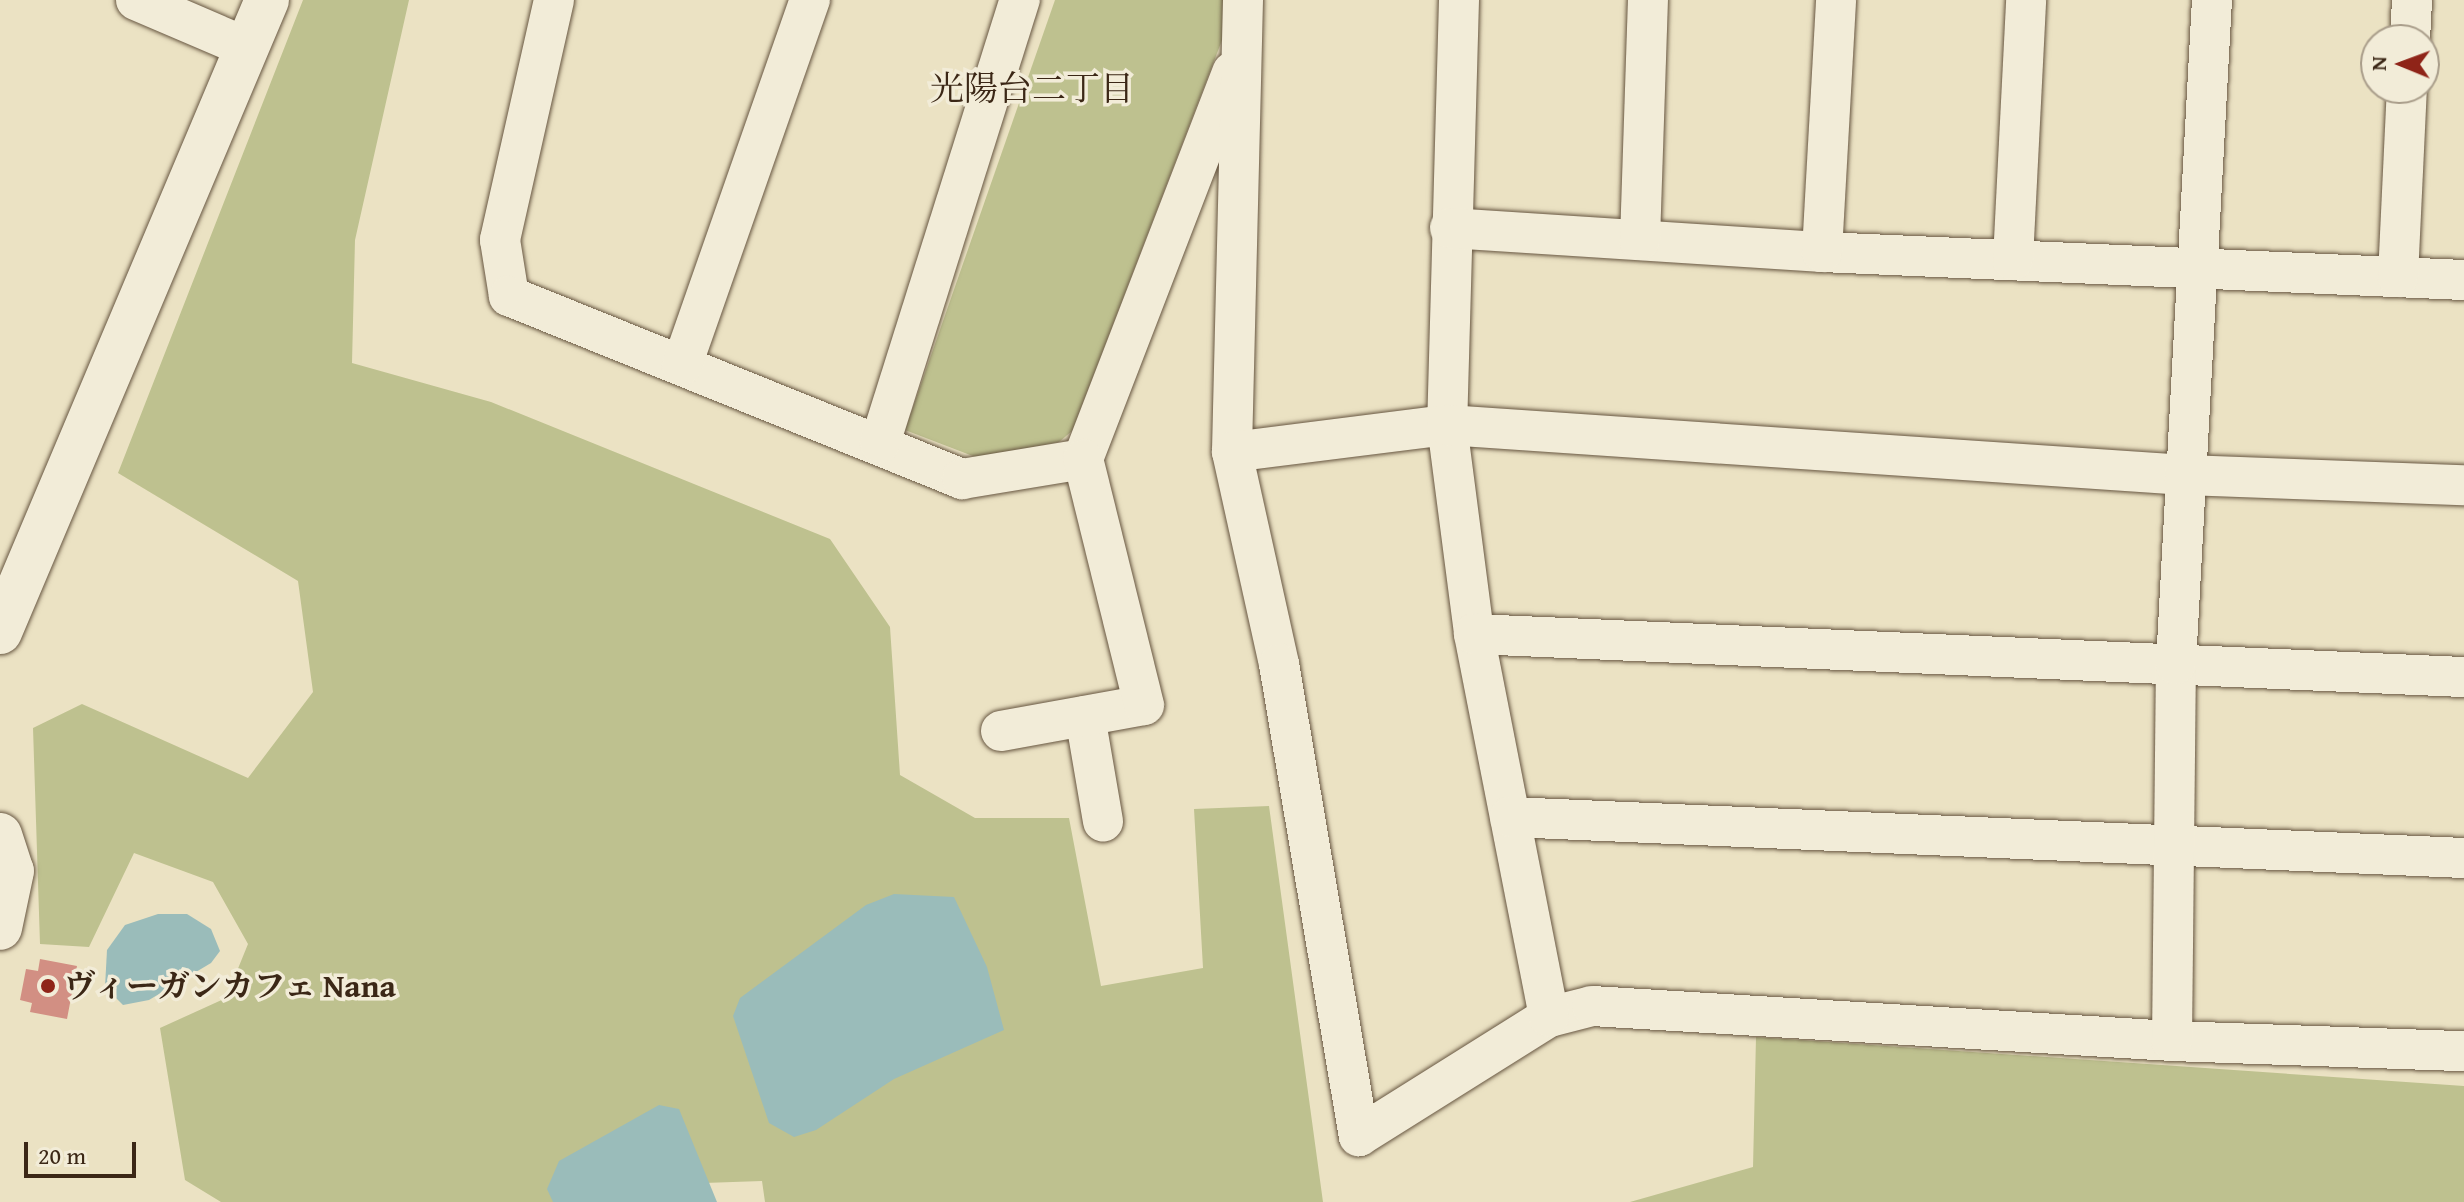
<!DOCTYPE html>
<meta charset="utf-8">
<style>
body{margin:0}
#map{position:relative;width:2464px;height:1202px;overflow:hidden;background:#ebe2c3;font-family:"Gentium Book Plus","Noto Serif JP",serif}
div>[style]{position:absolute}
.green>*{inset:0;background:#bec18f}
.water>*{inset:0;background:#9abcba}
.building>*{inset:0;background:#d28f83}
.roads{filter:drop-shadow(0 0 2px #675641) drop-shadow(0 0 2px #675641)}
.minor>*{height:40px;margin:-20px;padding:0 20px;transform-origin:20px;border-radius:20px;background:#f2ecd8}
.tertiary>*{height:44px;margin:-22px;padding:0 22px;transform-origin:22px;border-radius:22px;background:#f2ecd8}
.dots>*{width:22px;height:22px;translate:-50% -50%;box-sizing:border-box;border:4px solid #f2ecd8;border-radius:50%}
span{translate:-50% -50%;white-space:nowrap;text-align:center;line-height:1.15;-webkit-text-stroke:7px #f2ecd8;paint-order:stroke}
.poi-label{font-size:32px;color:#3b2716;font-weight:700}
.left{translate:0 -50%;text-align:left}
.neighbourhood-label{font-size:34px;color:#3b2716}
.north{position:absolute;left:2360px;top:24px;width:80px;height:80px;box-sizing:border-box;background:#f2ecd8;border:2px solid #a99d8a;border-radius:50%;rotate:271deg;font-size:22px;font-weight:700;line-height:32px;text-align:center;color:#3b2716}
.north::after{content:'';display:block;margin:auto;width:28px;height:36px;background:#8f2418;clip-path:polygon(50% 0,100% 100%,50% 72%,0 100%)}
.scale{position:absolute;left:24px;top:1142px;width:112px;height:36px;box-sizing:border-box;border:4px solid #3b2716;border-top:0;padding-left:10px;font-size:24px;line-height:28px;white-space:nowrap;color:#3b2716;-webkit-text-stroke:6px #f2ecd8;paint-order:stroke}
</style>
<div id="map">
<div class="green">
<i style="clip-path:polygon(303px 0,409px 0,355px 240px,352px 363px,491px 402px,830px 539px,890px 627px,900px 775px,975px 818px,1069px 818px,1101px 986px,1203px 968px,1194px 809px,1269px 806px,1323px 1202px,765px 1202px,762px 1181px,704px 1183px,577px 1202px,221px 1202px,185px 1180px,160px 1028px,226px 998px,248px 944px,213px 882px,134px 853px,89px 947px,40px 944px,33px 728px,82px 704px,248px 778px,313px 692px,298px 581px,118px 473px)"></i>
<i style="clip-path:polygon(1055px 0,1226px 0,1224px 35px,1072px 431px,1059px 442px,978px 458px,905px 430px)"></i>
<i style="clip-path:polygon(1756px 1037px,2464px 1086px,2464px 1202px,1630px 1202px,1753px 1167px)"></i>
</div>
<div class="water">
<i style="clip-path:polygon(894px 894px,954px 897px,987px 967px,1004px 1030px,894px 1079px,816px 1130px,794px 1137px,769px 1123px,733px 1016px,740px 998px,866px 905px)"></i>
<i style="clip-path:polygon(158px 914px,187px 914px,211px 929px,220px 951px,211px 963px,149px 1000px,123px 1005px,105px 987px,107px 950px,125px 925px)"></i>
<i style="clip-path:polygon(659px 1105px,679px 1109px,717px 1202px,553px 1202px,547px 1189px,559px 1161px)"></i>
</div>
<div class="building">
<i style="clip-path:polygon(40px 959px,77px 966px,67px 1019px,30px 1012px,32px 1003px,20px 1000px,26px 969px,38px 971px)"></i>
</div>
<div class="roads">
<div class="minor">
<i style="left:136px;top:0;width:122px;rotate:23.2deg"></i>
<i style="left:554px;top:0;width:246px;rotate:102.7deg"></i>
<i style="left:500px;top:240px;width:57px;rotate:80.9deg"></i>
<i style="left:509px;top:296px;width:489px;rotate:22deg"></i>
<i style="left:962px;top:479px;width:123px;rotate:-9.4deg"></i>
<i style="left:1083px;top:459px;width:415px;rotate:-68.9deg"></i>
<i style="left:1243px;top:0;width:452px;rotate:91.4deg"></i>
<i style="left:1232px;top:452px;width:217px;rotate:77.5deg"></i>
<i style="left:1279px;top:664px;width:479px;rotate:80.4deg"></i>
<i style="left:1359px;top:1136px;width:224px;rotate:-32.1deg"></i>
<i style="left:1549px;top:1017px;width:44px;rotate:-14.3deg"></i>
<i style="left:1592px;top:1006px;width:581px;rotate:3.45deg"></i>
<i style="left:2172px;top:1041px;width:292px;rotate:2deg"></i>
<i style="left:1459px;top:0;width:425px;rotate:91.6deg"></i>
<i style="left:1447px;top:425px;width:211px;rotate:82.6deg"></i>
<i style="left:1474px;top:634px;width:390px;rotate:78.9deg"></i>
<i style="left:2410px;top:40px;width:40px;rotate:-87.1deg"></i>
<i style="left:1450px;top:228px;width:373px;rotate:3.7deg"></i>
<i style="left:1822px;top:252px;width:643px;rotate:2.5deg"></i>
<i style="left:1640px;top:240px;width:240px;rotate:-88.1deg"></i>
<i style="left:1822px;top:252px;width:252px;rotate:-86.8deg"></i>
<i style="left:2013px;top:260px;width:260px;rotate:-87.1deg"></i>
<i style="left:2398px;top:277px;width:189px;rotate:-87.3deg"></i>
<i style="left:682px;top:365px;width:387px;rotate:-70.7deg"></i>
<i style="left:880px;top:443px;width:465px;rotate:-72.5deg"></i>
<i style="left:1232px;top:452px;width:217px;rotate:-7.2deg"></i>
<i style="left:1447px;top:425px;width:740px;rotate:3.88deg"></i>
<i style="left:2185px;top:475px;width:279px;rotate:2.1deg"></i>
<i style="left:1474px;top:634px;width:991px;rotate:2.49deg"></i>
<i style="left:1085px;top:716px;width:107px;rotate:80.3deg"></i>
<i style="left:1001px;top:731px;width:145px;rotate:-10.3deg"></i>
<i style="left:1144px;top:705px;width:253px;rotate:-103.9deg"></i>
<i style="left:1510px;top:817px;width:955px;rotate:2.46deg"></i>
<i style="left:2172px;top:1041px;width:377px;rotate:-89.4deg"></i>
<i style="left:2176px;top:664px;width:665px;rotate:-86.9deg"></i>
</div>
<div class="tertiary">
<i style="left:0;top:632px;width:686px;rotate:-67.1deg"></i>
<i style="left:0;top:835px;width:38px;rotate:72deg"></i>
<i style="left:12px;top:871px;width:58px;rotate:101.9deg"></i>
</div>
</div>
<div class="dots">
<i style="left:48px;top:986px;background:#8f2418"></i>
</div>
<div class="poi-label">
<span class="left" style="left:64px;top:986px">ヴィーガンカフェ Nana</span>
</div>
<div class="neighbourhood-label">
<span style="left:1032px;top:88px">光陽台二丁目</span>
</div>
<div class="north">N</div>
<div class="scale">20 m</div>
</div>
